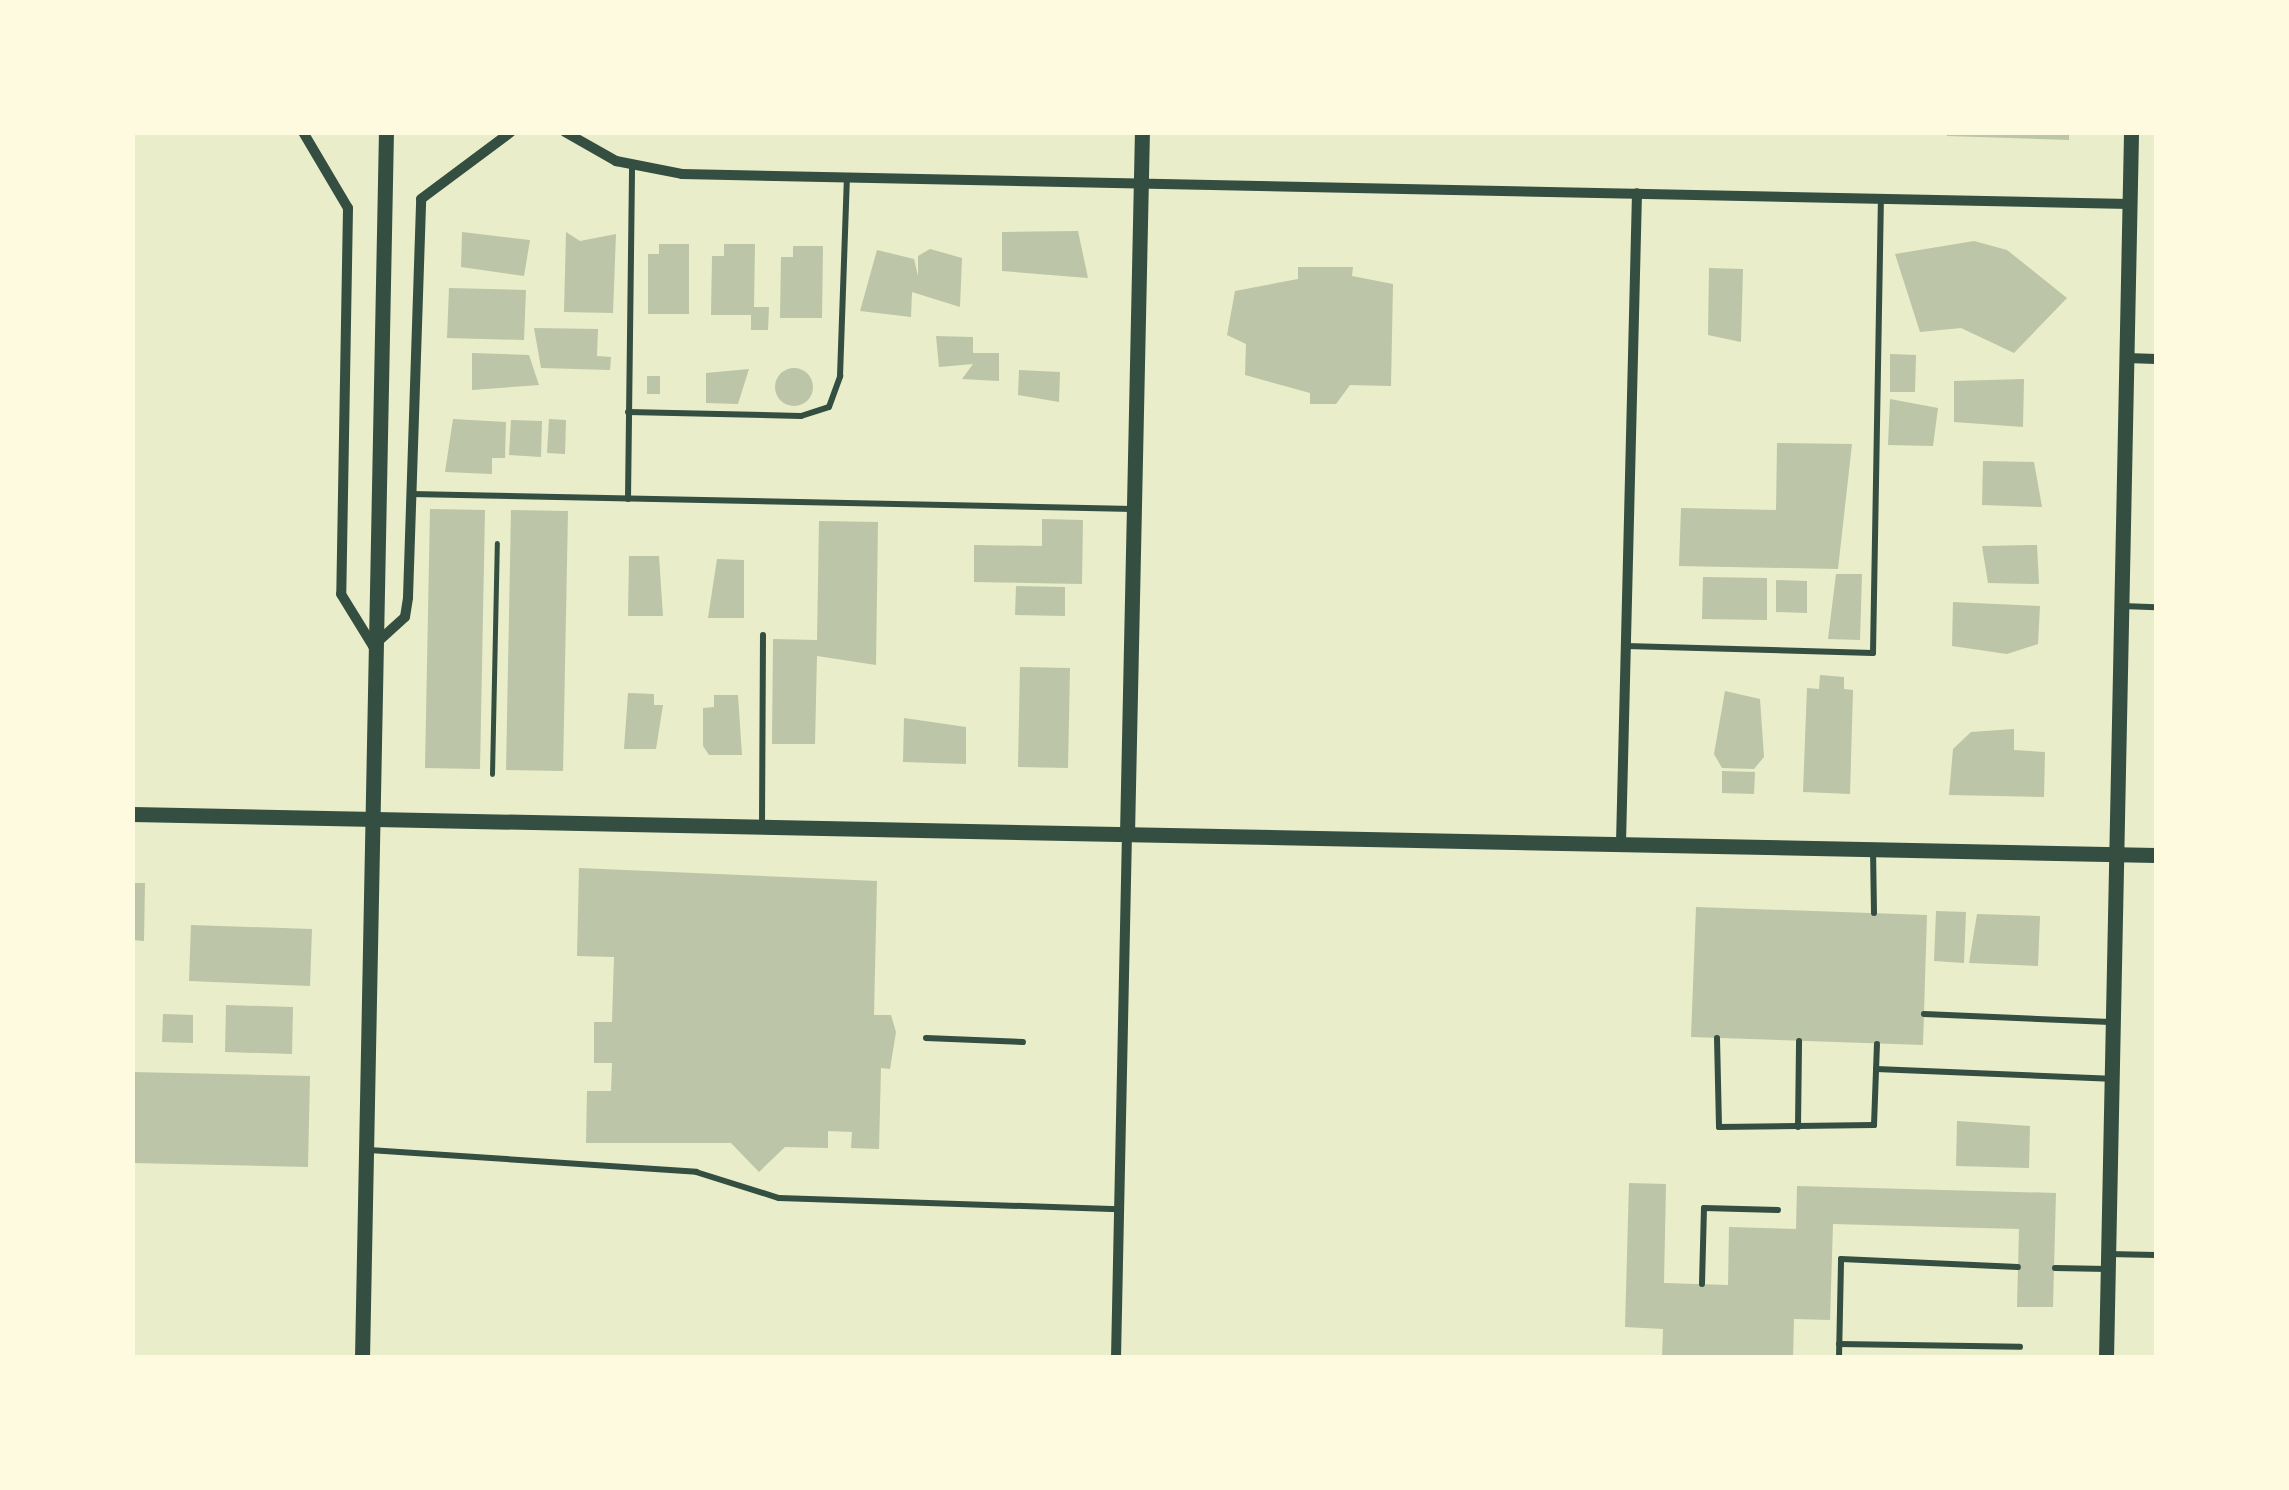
<!DOCTYPE html>
<style>
body{margin:0}
#map{position:relative;width:2289px;height:1490px;overflow:hidden;background:#e9edc9;font-family:"Archivo Narrow",sans-serif}
div>[style]{position:absolute}
.building>*{inset:0;background:#bcc5a7}
.round{border-radius:50%}
.path>*{height:5px;margin:-2.5px;padding:0 2.5px;transform-origin:2.5px;border-radius:2.5px;background:#344e41}
.service>*{height:6px;margin:-3px;padding:0 3px;transform-origin:3px;border-radius:3px;background:#344e41}
.minor>*{height:10px;margin:-5px;padding:0 5px;transform-origin:5px;border-radius:5px;background:#344e41}
.tertiary>*{height:15px;margin:-7.5px;padding:0 7.5px;transform-origin:7.5px;border-radius:7.5px;background:#344e41}
span{translate:-50% -50%;white-space:nowrap;text-align:center;line-height:1.15;-webkit-text-stroke:8px #fefae0;paint-order:stroke}
.frame{position:absolute;inset:0;border:135px solid #fefae0;pointer-events:none}
</style>
<div id="map">
<div class="building">
<i style="clip-path:polygon(1947px 132px,2069px 132px,2069px 140px,1947px 136px)"></i>
<i style="clip-path:polygon(1078px 231px,1088px 278px,1002px 271px,1002px 232px)"></i>
<i style="clip-path:polygon(462px 232px,530px 240px,524px 276px,461px 267px)"></i>
<i style="clip-path:polygon(566px 232px,580px 241px,616px 234px,613px 313px,564px 312px)"></i>
<i style="clip-path:polygon(1974px 241px,2007px 250px,2067px 298px,2014px 353px,1961px 328px,1920px 332px,1895px 254px)"></i>
<i style="clip-path:polygon(659px 244px,689px 244px,689px 314px,648px 314px,648px 254px,659px 254px)"></i>
<i style="clip-path:polygon(724px 244px,755px 244px,754px 307px,769px 307px,768px 330px,751px 330px,751px 315px,711px 315px,712px 256px,724px 256px)"></i>
<i style="clip-path:polygon(793px 246px,823px 246px,822px 318px,780px 318px,781px 257px,793px 257px)"></i>
<i style="clip-path:polygon(930px 249px,962px 258px,960px 307px,912px 292px,911px 317px,860px 311px,877px 250px,914px 259px,918px 276px,918px 256px)"></i>
<i style="clip-path:polygon(1298px 267px,1353px 267px,1352px 276px,1393px 284px,1391px 386px,1350px 385px,1336px 404px,1310px 404px,1310px 393px,1245px 375px,1246px 344px,1227px 335px,1235px 291px,1298px 279px)"></i>
<i style="clip-path:polygon(1709px 268px,1743px 269px,1741px 342px,1708px 335px)"></i>
<i style="clip-path:polygon(449px 288px,526px 290px,524px 340px,447px 338px)"></i>
<i style="clip-path:polygon(534px 328px,598px 329px,597px 356px,611px 357px,610px 370px,541px 368px)"></i>
<i style="clip-path:polygon(936px 336px,973px 337px,973px 353px,999px 353px,999px 381px,962px 379px,973px 364px,939px 367px)"></i>
<i style="clip-path:polygon(472px 353px,529px 355px,539px 385px,472px 390px)"></i>
<i style="clip-path:polygon(1890px 354px,1916px 355px,1915px 392px,1890px 392px)"></i>
<i class="round" style="left:775px;top:368px;width:38px;height:38px"></i>
<i style="clip-path:polygon(749px 369px,738px 404px,706px 403px,706px 373px)"></i>
<i style="clip-path:polygon(1019px 370px,1060px 372px,1059px 402px,1018px 395px)"></i>
<i style="clip-path:polygon(647px 376px,660px 376px,660px 394px,647px 394px)"></i>
<i style="clip-path:polygon(2024px 379px,2023px 427px,1954px 422px,1954px 381px)"></i>
<i style="clip-path:polygon(1890px 399px,1938px 408px,1933px 446px,1888px 445px)"></i>
<i style="clip-path:polygon(453px 419px,506px 422px,505px 458px,492px 458px,492px 474px,445px 472px)"></i>
<i style="clip-path:polygon(549px 419px,566px 420px,565px 454px,547px 453px)"></i>
<i style="clip-path:polygon(511px 420px,542px 421px,541px 457px,509px 455px)"></i>
<i style="clip-path:polygon(1777px 443px,1852px 444px,1838px 569px,1679px 566px,1681px 508px,1776px 510px)"></i>
<i style="clip-path:polygon(1983px 461px,2034px 462px,2042px 507px,1982px 505px)"></i>
<i style="clip-path:polygon(430px 509px,485px 510px,480px 769px,425px 768px)"></i>
<i style="clip-path:polygon(511px 510px,568px 511px,563px 771px,506px 770px)"></i>
<i style="clip-path:polygon(1042px 519px,1083px 520px,1082px 584px,974px 582px,974px 545px,1042px 546px)"></i>
<i style="clip-path:polygon(819px 521px,878px 522px,876px 665px,817px 656px,815px 744px,772px 744px,773px 639px,817px 640px)"></i>
<i style="clip-path:polygon(2037px 545px,2039px 584px,1988px 583px,1982px 546px)"></i>
<i style="clip-path:polygon(629px 556px,659px 556px,663px 616px,628px 616px)"></i>
<i style="clip-path:polygon(717px 559px,744px 560px,744px 618px,708px 618px)"></i>
<i style="clip-path:polygon(1836px 574px,1862px 574px,1860px 640px,1828px 639px)"></i>
<i style="clip-path:polygon(1703px 577px,1767px 578px,1767px 620px,1702px 619px)"></i>
<i style="clip-path:polygon(1776px 580px,1807px 581px,1807px 613px,1776px 612px)"></i>
<i style="clip-path:polygon(1016px 586px,1065px 587px,1065px 616px,1015px 615px)"></i>
<i style="clip-path:polygon(1953px 602px,2040px 606px,2038px 644px,2007px 654px,1952px 646px)"></i>
<i style="clip-path:polygon(1020px 667px,1070px 668px,1068px 768px,1018px 767px)"></i>
<i style="clip-path:polygon(1820px 675px,1844px 677px,1844px 689px,1853px 690px,1850px 794px,1803px 792px,1807px 688px,1819px 689px)"></i>
<i style="clip-path:polygon(1725px 691px,1760px 699px,1764px 757px,1754px 769px,1722px 768px,1714px 754px)"></i>
<i style="clip-path:polygon(628px 693px,654px 694px,654px 705px,663px 705px,656px 749px,624px 749px)"></i>
<i style="clip-path:polygon(714px 695px,738px 695px,742px 755px,709px 755px,703px 746px,703px 708px,714px 707px)"></i>
<i style="clip-path:polygon(904px 718px,966px 727px,966px 764px,903px 762px)"></i>
<i style="clip-path:polygon(2014px 729px,2014px 750px,2045px 752px,2044px 797px,1949px 795px,1953px 749px,1971px 732px)"></i>
<i style="clip-path:polygon(1722px 771px,1755px 772px,1754px 794px,1722px 793px)"></i>
<i style="clip-path:polygon(579px 868px,877px 881px,874px 1015px,891px 1015px,896px 1032px,890px 1069px,881px 1068px,879px 1149px,851px 1148px,852px 1132px,828px 1131px,828px 1148px,785px 1147px,759px 1172px,731px 1143px,586px 1143px,587px 1091px,611px 1091px,612px 1063px,594px 1063px,594px 1022px,612px 1022px,614px 957px,577px 956px)"></i>
<i style="clip-path:polygon(132px 883px,145px 883px,144px 941px,132px 940px)"></i>
<i style="clip-path:polygon(1696px 907px,1927px 915px,1923px 1045px,1691px 1037px)"></i>
<i style="clip-path:polygon(1936px 911px,1966px 912px,1964px 963px,1934px 961px)"></i>
<i style="clip-path:polygon(1977px 914px,2040px 916px,2038px 966px,1969px 963px)"></i>
<i style="clip-path:polygon(191px 925px,312px 929px,310px 986px,189px 981px)"></i>
<i style="clip-path:polygon(226px 1005px,293px 1007px,292px 1054px,225px 1052px)"></i>
<i style="clip-path:polygon(163px 1014px,193px 1015px,193px 1043px,162px 1042px)"></i>
<i style="clip-path:polygon(132px 1072px,310px 1076px,308px 1167px,132px 1163px)"></i>
<i style="clip-path:polygon(1957px 1121px,2030px 1126px,2029px 1168px,1956px 1166px)"></i>
<i style="clip-path:polygon(1629px 1183px,1666px 1184px,1664px 1283px,1728px 1285px,1729px 1227px,1796px 1229px,1797px 1186px,2056px 1193px,2053px 1307px,2017px 1307px,2019px 1229px,1833px 1224px,1830px 1320px,1794px 1319px,1793px 1358px,1662px 1358px,1663px 1329px,1625px 1327px)"></i>
</div>
<div class="path">
<i style="left:492px;top:774px;width:231px;rotate:-88.8deg"></i>
</div>
<div class="service">
<i style="left:628px;top:412px;width:173px;rotate:1.3deg"></i>
<i style="left:801px;top:416px;width:29px;rotate:-18deg"></i>
<i style="left:829px;top:407px;width:33px;rotate:-70deg"></i>
<i style="left:840px;top:376px;width:198px;rotate:-88deg"></i>
<i style="left:411px;top:494px;width:722px;rotate:1.19deg"></i>
<i style="left:628px;top:499px;width:333px;rotate:-89.3deg"></i>
<i style="left:2122px;top:606px;width:34px;rotate:2deg"></i>
<i style="left:1626px;top:646px;width:247px;rotate:1.6deg"></i>
<i style="left:1873px;top:653px;width:455px;rotate:-89deg"></i>
<i style="left:762px;top:825px;width:190px;rotate:-89.7deg"></i>
<i style="left:1873px;top:849px;width:64px;rotate:89.1deg"></i>
<i style="left:1924px;top:1014px;width:186px;rotate:2.5deg"></i>
<i style="left:926px;top:1038px;width:97px;rotate:2.4deg"></i>
<i style="left:1717px;top:1038px;width:89px;rotate:88.7deg"></i>
<i style="left:1719px;top:1127px;width:155px;rotate:-0.7deg"></i>
<i style="left:1874px;top:1125px;width:81px;rotate:-87.9deg"></i>
<i style="left:1876px;top:1069px;width:234px;rotate:2.4deg"></i>
<i style="left:1798px;top:1127px;width:86px;rotate:-89.3deg"></i>
<i style="left:369px;top:1150px;width:328px;rotate:3.8deg"></i>
<i style="left:696px;top:1172px;width:87px;rotate:17.4deg"></i>
<i style="left:779px;top:1198px;width:340px;rotate:1.9deg"></i>
<i style="left:2108px;top:1254px;width:48px;rotate:1.2deg"></i>
<i style="left:2055px;top:1268px;width:52px;rotate:1.1deg"></i>
<i style="left:1702px;top:1284px;width:76px;rotate:-88.5deg"></i>
<i style="left:1704px;top:1208px;width:74px;rotate:1.5deg"></i>
<i style="left:1839px;top:1344px;width:181px;rotate:0.9deg"></i>
<i style="left:1839px;top:1358px;width:99px;rotate:-88.8deg"></i>
<i style="left:1841px;top:1259px;width:177px;rotate:2.6deg"></i>
</div>
<div class="minor">
<i style="left:303px;top:132px;width:88px;rotate:59.4deg"></i>
<i style="left:348px;top:208px;width:386px;rotate:91deg"></i>
<i style="left:341px;top:594px;width:61px;rotate:58.4deg"></i>
<i style="left:373px;top:646px;width:43px;rotate:-42.2deg"></i>
<i style="left:405px;top:617px;width:20px;rotate:-81deg"></i>
<i style="left:408px;top:597px;width:398px;rotate:-88.1deg"></i>
<i style="left:421px;top:199px;width:112px;rotate:-36.7deg"></i>
<i style="left:565px;top:132px;width:59px;rotate:29.6deg"></i>
<i style="left:616px;top:161px;width:67px;rotate:11.1deg"></i>
<i style="left:682px;top:174px;width:1448px;rotate:1.19deg"></i>
<i style="left:2127px;top:358px;width:29px;rotate:2deg"></i>
<i style="left:1621px;top:843px;width:650px;rotate:-88.59deg"></i>
<i style="left:1116px;top:1358px;width:524px;rotate:-88.8deg"></i>
</div>
<div class="tertiary">
<i style="left:132px;top:814px;width:2024px;rotate:1.16deg"></i>
<i style="left:1127px;top:834px;width:702px;rotate:-88.78deg"></i>
<i style="left:362px;top:1358px;width:1226px;rotate:-88.88deg"></i>
<i style="left:2106px;top:1358px;width:1226px;rotate:-88.83deg"></i>
</div>
<div class="frame"></div>
</div>
